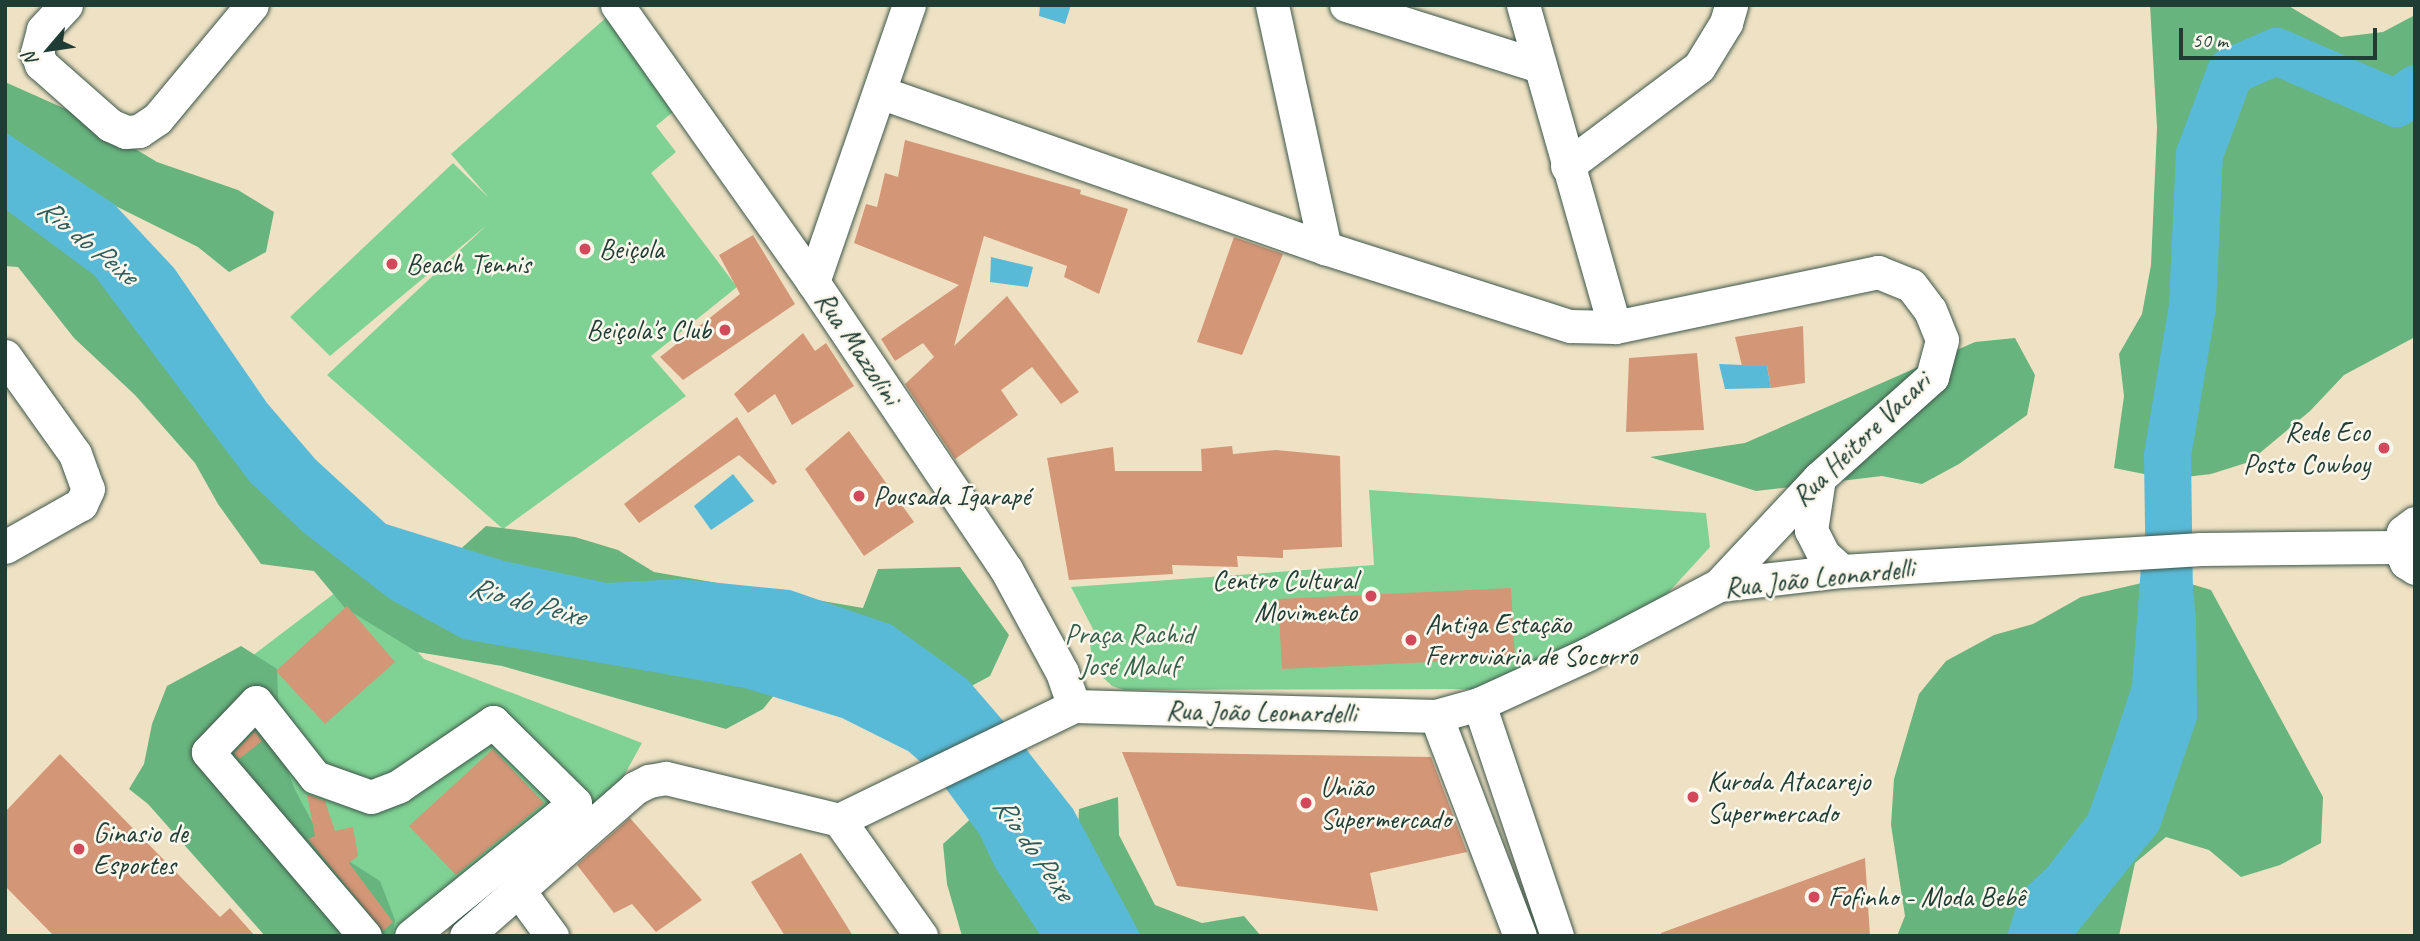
<!DOCTYPE html>
<meta charset="utf-8">
<style>
body{margin:0}
#map{position:relative;width:2420px;height:941px;overflow:hidden;background:#efe2c4;font-family:Caveat,sans-serif}
div>[style]{position:absolute}
.green>*{inset:0;background:#7fd294}
.forest>*{inset:0;background:#67b47e}
.water>*{inset:0;background:#59bad7}
.river>*{height:47px;margin:-23.5px;padding:0 23.5px;transform-origin:23.5px;border-radius:23.5px;background:#59bad7}
.building>*{inset:0;background:#d39677}
.roads{filter:drop-shadow(0 0 2px #3e564a) drop-shadow(0 0 2px #3e564a)}
.minor>*{height:33px;margin:-16.5px;padding:0 16.5px;transform-origin:16.5px;border-radius:16.5px;background:#fff}
.dots>*{width:19px;height:19px;translate:-50% -50%;box-sizing:border-box;border:4px solid #fbf7ec;border-radius:50%}
span{translate:-50% -50%;white-space:nowrap;text-align:center;line-height:1.15;-webkit-text-stroke:5px #fbf7ec;paint-order:stroke}
.poi-label{font-size:28px;color:#1f3d34}
.left{translate:0 -50%;text-align:left}
.right{translate:-100% -50%;text-align:right}
.street-label{font-size:28px;color:#1f3d34}
.park-label{font-size:28px;color:#37624c}
.water-label{font-size:30px;color:#2e5c5d;font-style:italic}
.frame{position:absolute;inset:0;border:7px solid #1f3d34;pointer-events:none}
.north{position:absolute;left:14px;top:14px;width:70px;height:70px;-webkit-text-stroke:5px #fbf7ec;paint-order:stroke;rotate:241deg;font-size:19px;font-weight:700;line-height:28px;text-align:center;color:#1f3d34}
.north::after{content:'';display:block;margin:auto;width:24px;height:32px;background:#1f3d34;clip-path:polygon(50% 0,100% 100%,50% 72%,0 100%)}
.scale{position:absolute;left:2179px;top:28px;width:198px;height:32px;box-sizing:border-box;border:4px solid #1f3d34;border-top:0;padding-left:9px;font-size:21px;line-height:24px;white-space:nowrap;color:#1f3d34;-webkit-text-stroke:5px #fbf7ec;paint-order:stroke}
</style>
<div id="map">
<div class="green">
<i style="clip-path:polygon(608px 16px,679px 107px,656px 126px,676px 152px,651px 173px,737px 287px,651px 356px,686px 396px,503px 529px,327px 375px,487px 225px,330px 356px,290px 317px,453px 163px,489px 198px,451px 154px)"></i>
<i style="clip-path:polygon(1369px 490px,1706px 513px,1710px 547px,1657px 605px,1513px 689px,1124px 690px,1112px 686px,1094px 669px,1090px 645px,1094px 631px,1071px 587px,1374px 565px)"></i>
<i style="clip-path:polygon(352px 580px,424px 659px,642px 743px,621px 781px,435px 936px,289px 936px,173px 716px)"></i>
</div>
<div class="forest">
<i style="clip-path:polygon(2150px 5px,2287px 5px,2341px 37px,2383px 32px,2415px 15px,2415px 337px,2344px 375px,2310px 411px,2249px 462px,2211px 474px,2169px 479px,2114px 468px,2124px 396px,2119px 354px,2142px 314px,2151px 265px,2157px 128px)"></i>
<i style="clip-path:polygon(5px 82px,79px 115px,157px 162px,238px 190px,274px 212px,266px 252px,229px 272px,198px 247px,5px 151px)"></i>
<i style="clip-path:polygon(5px 204px,66px 235px,283px 493px,454px 555px,486px 526px,575px 537px,618px 550px,654px 572px,863px 608px,878px 569px,960px 567px,1009px 635px,990px 676px,953px 696px,788px 678px,763px 709px,726px 729px,502px 666px,417px 652px,345px 608px,314px 571px,261px 564px,218px 504px,195px 463px,135px 395px,74px 338px,18px 267px,5px 266px)"></i>
<i style="clip-path:polygon(2015px 338px,2035px 375px,2027px 415px,1959px 464px,1922px 484px,1882px 476px,1756px 491px,1650px 457px,1745px 443px,1975px 342px)"></i>
<i style="clip-path:polygon(2168px 577px,2211px 590px,2323px 797px,2321px 843px,2280px 865px,2241px 877px,2209px 850px,2166px 837px,2135px 863px,2119px 936px,1897px 936px,1905px 916px,1891px 825px,1894px 779px,1919px 694px,1946px 661px,1994px 635px,2033px 624px,2081px 597px)"></i>
<i style="clip-path:polygon(241px 646px,277px 669px,280px 750px,295px 790px,315px 827px,344px 858px,380px 881px,395px 920px,392px 936px,265px 936px,148px 804px,129px 789px,144px 764px,152px 724px,167px 686px)"></i>
<i style="clip-path:polygon(1118px 797px,1119px 835px,1155px 905px,1202px 923px,1244px 916px,1261px 936px,1121px 936px,1077px 855px,1079px 809px)"></i>
<i style="clip-path:polygon(975px 815px,1083px 936px,962px 936px,947px 884px,943px 844px)"></i>
</div>
<div class="water">
<i style="clip-path:polygon(1040px 5px,1071px 5px,1065px 24px,1039px 16px)"></i>
<i style="clip-path:polygon(5px 132px,114px 204px,174px 268px,267px 403px,316px 460px,386px 524px,504px 561px,607px 583px,680px 579px,790px 590px,892px 625px,967px 679px,1011px 730px,1073px 809px,1141px 936px,1041px 936px,995px 867px,980px 835px,936px 775px,908px 751px,842px 718px,745px 688px,463px 639px,390px 599px,303px 532px,250px 482px,94px 275px,5px 209px)"></i>
<i style="clip-path:polygon(991px 257px,1033px 267px,1028px 287px,990px 282px)"></i>
<i style="clip-path:polygon(1719px 364px,1767px 366px,1771px 388px,1725px 389px)"></i>
<i style="clip-path:polygon(733px 474px,754px 501px,711px 530px,694px 506px)"></i>
<i style="clip-path:polygon(2189px 550px,2196px 619px,2197px 719px,2159px 830px,2074px 936px,2007px 936px,2021px 892px,2047px 868px,2088px 815px,2109px 756px,2132px 685px,2142px 554px)"></i>
</div>
<div class="river">
<i style="left:2169px;top:598px;width:143px;rotate:-90.8deg"></i>
<i style="left:2167px;top:455px;width:151px;rotate:-80.5deg"></i>
<i style="left:2192px;top:306px;width:152px;rotate:-87.4deg"></i>
<i style="left:2199px;top:154px;width:89px;rotate:-69.5deg"></i>
<i style="left:2230px;top:71px;width:50px;rotate:-23.5deg"></i>
<i style="left:2276px;top:51px;width:131px;rotate:23.4deg"></i>
<i style="left:2396px;top:103px;width:24px;rotate:-38deg"></i>
</div>
<div class="building">
<i style="clip-path:polygon(905px 140px,1081px 190px,1080px 194px,1128px 209px,1099px 294px,1064px 277px,1067px 266px,984px 236px,954px 346px,1007px 296px,1079px 392px,1061px 404px,1032px 367px,1001px 390px,1018px 415px,955px 459px,905px 384px,934px 357px,923px 343px,895px 361px,881px 339px,959px 285px,854px 243px,866px 204px,877px 207px,885px 173px,898px 177px)"></i>
<i style="clip-path:polygon(753px 235px,795px 304px,683px 380px,660px 357px,740px 294px,719px 255px)"></i>
<i style="clip-path:polygon(1234px 237px,1283px 254px,1242px 355px,1197px 342px)"></i>
<i style="clip-path:polygon(1803px 326px,1805px 383px,1771px 388px,1767px 366px,1742px 366px,1735px 337px)"></i>
<i style="clip-path:polygon(803px 333px,815px 351px,826px 343px,854px 386px,792px 425px,775px 394px,748px 413px,734px 394px)"></i>
<i style="clip-path:polygon(1697px 353px,1704px 430px,1626px 432px,1629px 358px)"></i>
<i style="clip-path:polygon(737px 417px,777px 482px,773px 485px,739px 455px,639px 523px,624px 504px)"></i>
<i style="clip-path:polygon(849px 431px,914px 522px,864px 556px,805px 469px)"></i>
<i style="clip-path:polygon(1232px 446px,1233px 454px,1276px 450px,1340px 456px,1342px 547px,1283px 550px,1283px 558px,1237px 556px,1238px 567px,1172px 565px,1173px 574px,1069px 580px,1047px 458px,1113px 447px,1115px 471px,1202px 471px,1201px 449px)"></i>
<i style="clip-path:polygon(1511px 588px,1515px 658px,1282px 669px,1278px 599px)"></i>
<i style="clip-path:polygon(347px 606px,395px 662px,325px 724px,276px 671px)"></i>
<i style="clip-path:polygon(255px 731px,262px 741px,239px 759px,234px 753px)"></i>
<i style="clip-path:polygon(493px 749px,544px 803px,456px 875px,409px 826px)"></i>
<i style="clip-path:polygon(1122px 752px,1431px 757px,1467px 852px,1370px 873px,1378px 911px,1177px 886px)"></i>
<i style="clip-path:polygon(60px 754px,220px 917px,230px 908px,255px 936px,54px 936px,5px 886px,5px 812px)"></i>
<i style="clip-path:polygon(307px 794px,325px 801px,335px 831px,353px 827px,358px 856px,349px 863px,393px 922px,383px 931px,308px 839px,315px 836px)"></i>
<i style="clip-path:polygon(630px 818px,702px 900px,656px 932px,632px 904px,614px 913px,577px 865px)"></i>
<i style="clip-path:polygon(801px 853px,853px 936px,785px 936px,751px 882px)"></i>
<i style="clip-path:polygon(1865px 858px,1870px 936px,1661px 936px,1661px 933px)"></i>
</div>
<div class="roads">
<div class="minor">
<i style="left:66px;top:5px;width:34px;rotate:133deg"></i>
<i style="left:43px;top:30px;width:24px;rotate:105deg"></i>
<i style="left:37px;top:53px;width:12px;rotate:70deg"></i>
<i style="left:41px;top:64px;width:92px;rotate:41.5deg"></i>
<i style="left:110px;top:125px;width:17px;rotate:24deg"></i>
<i style="left:126px;top:132px;width:13px;rotate:-4deg"></i>
<i style="left:139px;top:131px;width:22px;rotate:-34deg"></i>
<i style="left:157px;top:119px;width:148px;rotate:-50.2deg"></i>
<i style="left:617px;top:5px;width:339px;rotate:54.7deg"></i>
<i style="left:813px;top:282px;width:346px;rotate:56.1deg"></i>
<i style="left:1006px;top:569px;width:117px;rotate:61.5deg"></i>
<i style="left:1062px;top:672px;width:36px;rotate:71deg"></i>
<i style="left:1272px;top:5px;width:249px;rotate:77.7deg"></i>
<i style="left:1346px;top:5px;width:203px;rotate:17.5deg"></i>
<i style="left:1523px;top:5px;width:335px;rotate:74.1deg"></i>
<i style="left:882px;top:93px;width:469px;rotate:19.3deg"></i>
<i style="left:1325px;top:248px;width:257px;rotate:17.7deg"></i>
<i style="left:1570px;top:326px;width:45px;rotate:1.3deg"></i>
<i style="left:1615px;top:327px;width:269px;rotate:-11.8deg"></i>
<i style="left:1878px;top:272px;width:35px;rotate:22deg"></i>
<i style="left:1911px;top:285px;width:31px;rotate:53deg"></i>
<i style="left:1930px;top:310px;width:32px;rotate:68deg"></i>
<i style="left:1942px;top:340px;width:38px;rotate:105deg"></i>
<i style="left:1932px;top:377px;width:152px;rotate:138.2deg"></i>
<i style="left:1819px;top:478px;width:146px;rotate:133.1deg"></i>
<i style="left:1567px;top:166px;width:165px;rotate:-36.9deg"></i>
<i style="left:1699px;top:67px;width:52px;rotate:-58.5deg"></i>
<i style="left:1726px;top:23px;width:19px;rotate:-74deg"></i>
<i style="left:813px;top:282px;width:293px;rotate:-70.9deg"></i>
<i style="left:5px;top:356px;width:120px;rotate:54.5deg"></i>
<i style="left:75px;top:454px;width:37px;rotate:70deg"></i>
<i style="left:88px;top:489px;width:17px;rotate:115deg"></i>
<i style="left:81px;top:504px;width:87px;rotate:150.5deg"></i>
<i style="left:1819px;top:478px;width:53px;rotate:98.7deg"></i>
<i style="left:1811px;top:530px;width:28px;rotate:63deg"></i>
<i style="left:1824px;top:555px;width:24px;rotate:42deg"></i>
<i style="left:2415px;top:523px;width:15px;rotate:143deg"></i>
<i style="left:2403px;top:532px;width:16px;rotate:105deg"></i>
<i style="left:2399px;top:547px;width:17px;rotate:65deg"></i>
<i style="left:2406px;top:562px;width:11px;rotate:34deg"></i>
<i style="left:1479px;top:704px;width:245px;rotate:71.4deg"></i>
<i style="left:1436px;top:716px;width:235px;rotate:69.1deg"></i>
<i style="left:839px;top:820px;width:261px;rotate:-25.9deg"></i>
<i style="left:1074px;top:706px;width:362px;rotate:1.6deg"></i>
<i style="left:1436px;top:716px;width:45px;rotate:-15.6deg"></i>
<i style="left:1479px;top:704px;width:118px;rotate:-24.6deg"></i>
<i style="left:1586px;top:655px;width:150px;rotate:-27.8deg"></i>
<i style="left:1719px;top:585px;width:124px;rotate:-6.5deg"></i>
<i style="left:1842px;top:571px;width:360px;rotate:-3.5deg"></i>
<i style="left:2201px;top:549px;width:198px;rotate:-0.6deg"></i>
<i style="left:839px;top:820px;width:142px;rotate:54.7deg"></i>
<i style="left:519px;top:891px;width:56px;rotate:53.7deg"></i>
<i style="left:365px;top:936px;width:242px;rotate:-130.5deg"></i>
<i style="left:208px;top:752px;width:69px;rotate:-46.2deg"></i>
<i style="left:256px;top:702px;width:95px;rotate:51.8deg"></i>
<i style="left:315px;top:777px;width:59px;rotate:19.7deg"></i>
<i style="left:371px;top:797px;width:30px;rotate:-21deg"></i>
<i style="left:399px;top:786px;width:114px;rotate:-34.2deg"></i>
<i style="left:493px;top:722px;width:115px;rotate:44.6deg"></i>
<i style="left:575px;top:803px;width:211px;rotate:141deg"></i>
<i style="left:466px;top:936px;width:225px;rotate:-41.2deg"></i>
<i style="left:635px;top:788px;width:16px;rotate:-27deg"></i>
<i style="left:649px;top:781px;width:17px;rotate:-10deg"></i>
<i style="left:666px;top:778px;width:178px;rotate:13.6deg"></i>
</div>
</div>
<div class="dots">
<i style="left:585px;top:249px;background:#d1495b"></i>
<i style="left:392px;top:264px;background:#d1495b"></i>
<i style="left:725px;top:330px;background:#d1495b"></i>
<i style="left:2384px;top:448px;background:#d1495b"></i>
<i style="left:859px;top:496px;background:#d1495b"></i>
<i style="left:1371px;top:596px;background:#d1495b"></i>
<i style="left:1411px;top:640px;background:#d1495b"></i>
<i style="left:1693px;top:797px;background:#d1495b"></i>
<i style="left:1306px;top:803px;background:#d1495b"></i>
<i style="left:79px;top:849px;background:#d1495b"></i>
<i style="left:1814px;top:897px;background:#d1495b"></i>
</div>
<div class="poi-label">
<span class="left" style="left:599px;top:249px">Beiçola</span>
<span class="left" style="left:406px;top:264px">Beach Tennis</span>
<span class="right" style="left:711px;top:330px">Beiçola's Club</span>
<span class="right" style="left:2370px;top:448px">Rede Eco<br>Posto Cowboy</span>
<span class="left" style="left:873px;top:496px">Pousada Igarapé</span>
<span class="right" style="left:1357px;top:596px">Centro Cultural<br>Movimento</span>
<span class="left" style="left:1425px;top:640px">Antiga Estação<br>Ferroviária de Socorro</span>
<span class="left" style="left:1707px;top:797px">Kuroda Atacarejo<br>Supermercado</span>
<span class="left" style="left:1320px;top:803px">União<br>Supermercado</span>
<span class="left" style="left:93px;top:849px">Ginasio de<br>Esportes</span>
<span class="left" style="left:1828px;top:897px">Fofinho - Moda Bebê</span>
</div>
<div class="street-label">
<span style="left:858px;top:348px;rotate:56deg">Rua Mazzolini</span>
<span style="left:1861px;top:439px;rotate:-44deg">Rua Heitore Vacari</span>
<span style="left:1819px;top:578px;rotate:-6deg">Rua João Leonardelli</span>
<span style="left:1261px;top:712px;rotate:1deg">Rua João Leonardelli</span>
</div>
<div class="park-label">
<span style="left:1129px;top:650px">Praça Rachid<br>José Maluf</span>
</div>
<div class="water-label">
<span style="left:88px;top:241px;rotate:39deg">Rio do Peixe</span>
<span style="left:527px;top:601px;rotate:15deg">Rio do Peixe</span>
<span style="left:1034px;top:848px;rotate:55deg">Rio do Peixe</span>
</div>
<div class="frame"></div>
<div class="north">N</div>
<div class="scale">50 m</div>
</div>
